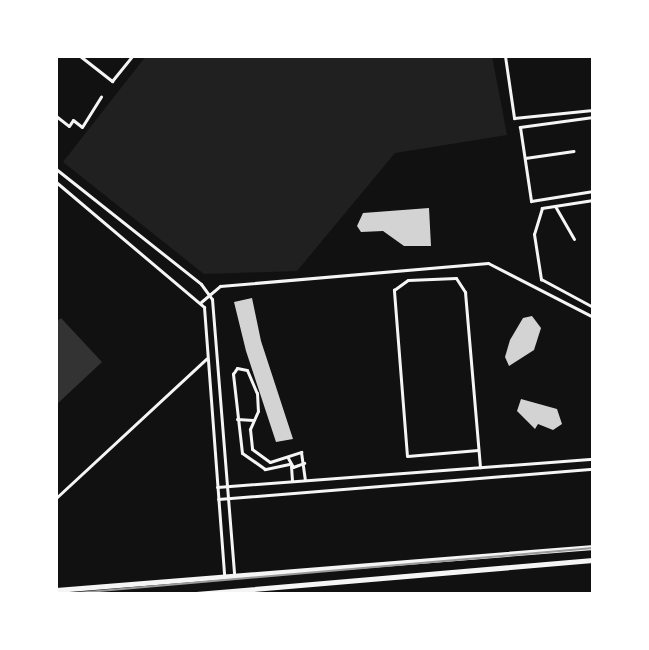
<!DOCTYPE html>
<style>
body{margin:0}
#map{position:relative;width:649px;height:650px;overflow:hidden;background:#111;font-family:Roboto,sans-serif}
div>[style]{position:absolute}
.green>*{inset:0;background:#202020}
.water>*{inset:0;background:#333}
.building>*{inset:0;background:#d3d3d3}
.minor>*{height:3px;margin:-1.5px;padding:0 1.5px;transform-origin:1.5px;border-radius:1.5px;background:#f5f5f5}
.secondary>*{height:5px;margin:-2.5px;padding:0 2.5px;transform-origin:2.5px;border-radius:2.5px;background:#f5f5f5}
.rail>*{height:2px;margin:-1px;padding:0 1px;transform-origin:1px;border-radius:1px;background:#9a9a9a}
span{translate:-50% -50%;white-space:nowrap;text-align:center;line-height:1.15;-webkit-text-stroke:7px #fff;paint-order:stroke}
.frame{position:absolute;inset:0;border:58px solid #fff;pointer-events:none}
</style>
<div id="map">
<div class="green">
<i style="clip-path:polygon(146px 56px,492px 56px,507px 135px,395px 153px,297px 271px,204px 274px,63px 162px)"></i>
</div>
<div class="water">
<i style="clip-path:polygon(61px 318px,102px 362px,56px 405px,56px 322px)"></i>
</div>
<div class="building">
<i style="clip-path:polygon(429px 208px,431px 246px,404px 246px,383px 231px,361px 232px,357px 226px,363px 213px)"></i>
<i style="clip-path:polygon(252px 298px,261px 341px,293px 439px,276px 442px,246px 351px,234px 302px)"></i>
<i style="clip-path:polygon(532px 316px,541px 328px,534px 350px,509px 366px,505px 357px,510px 340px,523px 318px)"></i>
<i style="clip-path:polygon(521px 399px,557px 409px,562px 424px,553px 430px,538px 424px,535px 429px,517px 411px)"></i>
</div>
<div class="minor">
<i style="left:80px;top:56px;width:41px;rotate:38deg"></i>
<i style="left:112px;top:81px;width:32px;rotate:-51deg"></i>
<i style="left:505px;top:56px;width:63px;rotate:81.7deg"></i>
<i style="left:514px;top:118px;width:79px;rotate:-5.8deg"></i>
<i style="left:56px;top:116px;width:16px;rotate:38deg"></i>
<i style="left:69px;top:126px;width:7px;rotate:-56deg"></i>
<i style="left:73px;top:120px;width:11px;rotate:38deg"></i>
<i style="left:82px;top:127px;width:36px;rotate:-58deg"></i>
<i style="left:593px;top:117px;width:74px;rotate:172.2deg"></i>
<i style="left:520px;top:127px;width:75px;rotate:81.5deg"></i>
<i style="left:531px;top:201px;width:63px;rotate:-9.2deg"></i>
<i style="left:525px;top:158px;width:49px;rotate:-8.3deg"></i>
<i style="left:56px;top:169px;width:185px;rotate:38.4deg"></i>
<i style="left:201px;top:284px;width:19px;rotate:54deg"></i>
<i style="left:212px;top:299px;width:276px;rotate:85.4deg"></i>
<i style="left:56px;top:182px;width:194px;rotate:40.2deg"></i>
<i style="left:204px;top:307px;width:270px;rotate:85.7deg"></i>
<i style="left:593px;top:200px;width:52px;rotate:171.1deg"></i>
<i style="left:542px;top:208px;width:27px;rotate:107deg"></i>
<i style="left:534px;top:234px;width:46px;rotate:81.2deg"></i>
<i style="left:541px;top:279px;width:59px;rotate:28.3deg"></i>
<i style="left:555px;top:206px;width:38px;rotate:60deg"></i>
<i style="left:201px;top:302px;width:25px;rotate:-40deg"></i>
<i style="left:220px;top:286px;width:269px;rotate:-4.9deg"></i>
<i style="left:488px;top:263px;width:118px;rotate:27.2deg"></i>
<i style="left:237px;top:419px;width:16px;rotate:4deg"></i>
<i style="left:478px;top:450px;width:71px;rotate:175.2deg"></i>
<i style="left:407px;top:456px;width:167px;rotate:-94.5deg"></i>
<i style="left:394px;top:290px;width:17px;rotate:-36deg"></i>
<i style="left:408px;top:280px;width:48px;rotate:-2.4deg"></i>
<i style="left:456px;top:278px;width:17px;rotate:57deg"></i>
<i style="left:465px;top:292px;width:176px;rotate:85.1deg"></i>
<i style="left:288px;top:458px;width:10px;rotate:61deg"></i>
<i style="left:293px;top:467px;width:12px;rotate:-20deg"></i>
<i style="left:289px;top:464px;width:25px;rotate:168deg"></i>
<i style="left:265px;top:469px;width:28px;rotate:-145deg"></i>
<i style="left:242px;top:453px;width:80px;rotate:-96.5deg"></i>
<i style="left:233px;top:374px;width:7px;rotate:-56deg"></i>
<i style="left:237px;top:368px;width:10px;rotate:11deg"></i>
<i style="left:247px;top:370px;width:25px;rotate:67deg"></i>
<i style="left:257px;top:393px;width:18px;rotate:87deg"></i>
<i style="left:258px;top:411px;width:20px;rotate:114deg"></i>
<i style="left:250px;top:429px;width:20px;rotate:84deg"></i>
<i style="left:252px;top:449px;width:22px;rotate:36deg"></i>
<i style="left:270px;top:462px;width:33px;rotate:-18deg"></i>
<i style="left:301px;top:452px;width:28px;rotate:82deg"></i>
<i style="left:291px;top:466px;width:15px;rotate:86deg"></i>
<i style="left:217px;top:487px;width:377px;rotate:-4.3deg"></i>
<i style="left:56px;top:498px;width:205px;rotate:-42.8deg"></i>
<i style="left:218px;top:499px;width:376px;rotate:-4.6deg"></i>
</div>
<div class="secondary">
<i style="left:56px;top:590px;width:539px;rotate:-4.58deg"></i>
<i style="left:196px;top:594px;width:398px;rotate:-4.9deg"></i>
</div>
<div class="rail">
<i style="left:65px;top:594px;width:530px;rotate:-4.98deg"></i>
</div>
<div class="frame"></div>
</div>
